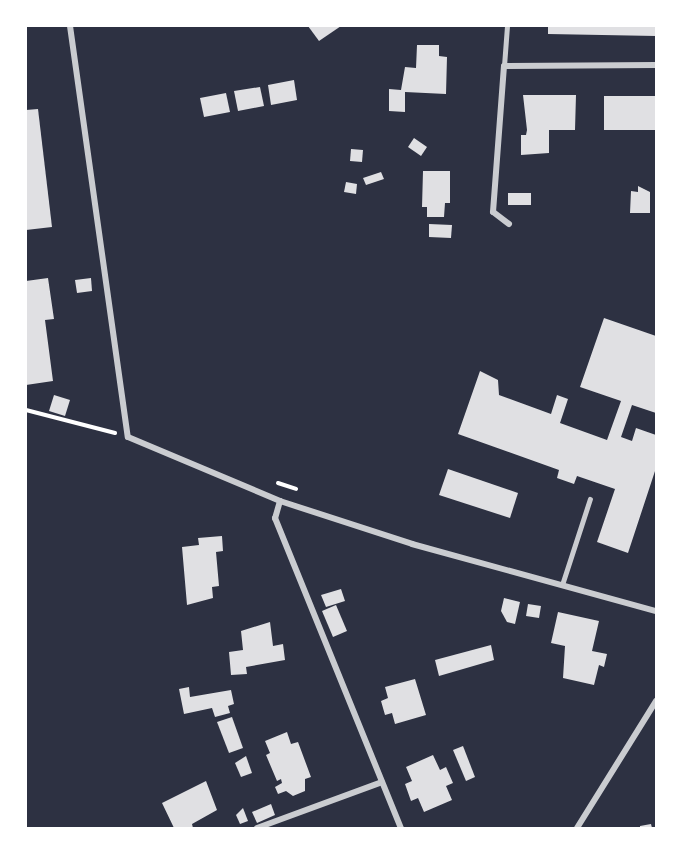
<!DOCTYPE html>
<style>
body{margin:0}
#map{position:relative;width:682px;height:854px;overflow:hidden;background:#2d3142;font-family:"DM Sans",sans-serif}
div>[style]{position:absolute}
.building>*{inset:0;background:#e0e0e3}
.path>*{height:4px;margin:-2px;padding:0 2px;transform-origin:2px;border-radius:2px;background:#fff}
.service>*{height:4.5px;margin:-2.25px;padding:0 2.25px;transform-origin:2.25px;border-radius:2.25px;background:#caccd0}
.minor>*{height:6px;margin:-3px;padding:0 3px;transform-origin:3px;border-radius:3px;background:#caccd0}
span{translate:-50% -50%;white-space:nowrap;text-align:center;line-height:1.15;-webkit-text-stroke:4.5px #fff;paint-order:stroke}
.frame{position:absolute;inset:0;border:27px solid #fff;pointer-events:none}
</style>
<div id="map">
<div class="building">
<i style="clip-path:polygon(308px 26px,341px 26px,319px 41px)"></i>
<i style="clip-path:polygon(548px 26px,656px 26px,656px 36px,548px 34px)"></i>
<i style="clip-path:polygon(417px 45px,439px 45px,439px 56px,447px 57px,446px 94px,405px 92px,405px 112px,389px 111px,389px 89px,401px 90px,405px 67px,416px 68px)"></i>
<i style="clip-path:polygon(294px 80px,297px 100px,271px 105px,268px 85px)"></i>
<i style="clip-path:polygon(260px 87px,264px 106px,238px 111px,234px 91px)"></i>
<i style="clip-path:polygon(226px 93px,230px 112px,204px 117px,200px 98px)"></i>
<i style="clip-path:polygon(523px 95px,576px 95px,575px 130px,549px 130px,549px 153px,521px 155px,521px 135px,526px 135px,527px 130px)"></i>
<i style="clip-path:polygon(604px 96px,656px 96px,655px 130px,604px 130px)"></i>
<i style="clip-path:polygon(38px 109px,52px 227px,26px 230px,26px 110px)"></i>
<i style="clip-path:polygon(414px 138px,427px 147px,421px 156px,408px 147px)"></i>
<i style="clip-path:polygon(351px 149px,363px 150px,362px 162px,350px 161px)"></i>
<i style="clip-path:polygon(423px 171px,450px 171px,450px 203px,445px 203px,444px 217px,427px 217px,427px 207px,422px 207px)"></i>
<i style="clip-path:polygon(381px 172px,384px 179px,366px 185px,363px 178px)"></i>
<i style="clip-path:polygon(346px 182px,357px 184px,356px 194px,344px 192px)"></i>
<i style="clip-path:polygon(638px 186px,650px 192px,650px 213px,630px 213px,631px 191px,638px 192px)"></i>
<i style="clip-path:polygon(508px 193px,531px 193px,531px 205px,508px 205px)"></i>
<i style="clip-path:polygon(429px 224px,452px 225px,451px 238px,429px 237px)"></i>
<i style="clip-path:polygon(48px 278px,54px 319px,45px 320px,53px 381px,26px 385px,26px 281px)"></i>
<i style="clip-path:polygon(91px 278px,92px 291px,77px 293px,75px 280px)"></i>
<i style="clip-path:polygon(604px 318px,656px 336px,656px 413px,632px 405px,621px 437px,632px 441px,636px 428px,656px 435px,656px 468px,628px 553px,597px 542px,615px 489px,577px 476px,574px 484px,557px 478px,559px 470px,458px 434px,480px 371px,498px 380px,499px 395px,551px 414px,557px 395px,568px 399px,560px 423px,607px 440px,621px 401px,580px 387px)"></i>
<i style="clip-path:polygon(54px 395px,70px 400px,65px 416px,49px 411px)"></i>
<i style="clip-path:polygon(448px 469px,518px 493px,510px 518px,439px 495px)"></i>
<i style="clip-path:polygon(222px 536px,223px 551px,216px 552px,219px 586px,212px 587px,213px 598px,187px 605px,182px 547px,199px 545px,198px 538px)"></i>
<i style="clip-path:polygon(341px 589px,345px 601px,326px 607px,321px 595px)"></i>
<i style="clip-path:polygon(504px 598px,520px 602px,515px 624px,507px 622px,501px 611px)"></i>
<i style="clip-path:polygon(528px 604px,541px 606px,539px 618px,526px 616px)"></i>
<i style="clip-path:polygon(336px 605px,347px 631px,333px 637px,322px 611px)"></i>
<i style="clip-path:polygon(558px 612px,599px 621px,592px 651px,607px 654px,604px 667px,599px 665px,594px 685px,563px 678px,565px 646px,551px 643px)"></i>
<i style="clip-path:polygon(270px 622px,273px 646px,283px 644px,285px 660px,246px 667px,247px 674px,231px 675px,229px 652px,243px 650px,241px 631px)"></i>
<i style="clip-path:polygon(491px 645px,494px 660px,439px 676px,435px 660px)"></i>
<i style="clip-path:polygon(415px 679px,426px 715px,395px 724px,392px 713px,385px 715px,381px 701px,388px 698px,385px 687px)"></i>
<i style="clip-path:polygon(189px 687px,190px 697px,231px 690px,234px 704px,228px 706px,230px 713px,215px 717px,212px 708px,184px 714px,179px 689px)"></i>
<i style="clip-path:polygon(232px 717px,243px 748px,229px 753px,217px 722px)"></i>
<i style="clip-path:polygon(287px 732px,291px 744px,298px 742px,311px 777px,305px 779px,305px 791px,293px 796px,286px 791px,278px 794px,275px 787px,282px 783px,281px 779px,277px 781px,266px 755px,270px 753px,265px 741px)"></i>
<i style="clip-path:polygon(463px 746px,475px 777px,466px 781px,453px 750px)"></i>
<i style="clip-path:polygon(433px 755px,440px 770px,446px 767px,453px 783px,446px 786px,452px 800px,424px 812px,418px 798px,411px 801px,405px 784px,412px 781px,406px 767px)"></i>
<i style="clip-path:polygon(246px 756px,252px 773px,241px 777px,235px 763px)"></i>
<i style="clip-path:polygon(206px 781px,217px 810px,192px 824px,193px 828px,174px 828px,162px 803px)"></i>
<i style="clip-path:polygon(271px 804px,275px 815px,257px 823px,252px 812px)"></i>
<i style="clip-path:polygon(243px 808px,248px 821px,240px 824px,236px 815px)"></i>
<i style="clip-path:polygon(651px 824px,652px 828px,640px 828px,640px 826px)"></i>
</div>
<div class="path">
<i style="left:26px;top:410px;width:92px;rotate:14.5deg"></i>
<i style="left:278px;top:483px;width:19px;rotate:18deg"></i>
</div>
<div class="service">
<i style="left:504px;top:66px;width:40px;rotate:-85.7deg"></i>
<i style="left:562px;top:585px;width:90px;rotate:-72deg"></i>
</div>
<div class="minor">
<i style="left:70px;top:26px;width:415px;rotate:82deg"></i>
<i style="left:128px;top:437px;width:165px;rotate:22.8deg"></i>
<i style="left:280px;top:501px;width:139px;rotate:18deg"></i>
<i style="left:412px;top:544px;width:253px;rotate:15.4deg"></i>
<i style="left:509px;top:224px;width:20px;rotate:-143deg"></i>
<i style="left:493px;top:212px;width:146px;rotate:-85.7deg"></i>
<i style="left:504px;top:66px;width:152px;rotate:-0.4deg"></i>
<i style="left:280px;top:501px;width:18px;rotate:106deg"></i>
<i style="left:275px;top:518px;width:335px;rotate:67.9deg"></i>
<i style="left:257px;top:828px;width:133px;rotate:-20.2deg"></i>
<i style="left:577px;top:828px;width:150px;rotate:-58.1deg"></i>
</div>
<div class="frame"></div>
</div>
